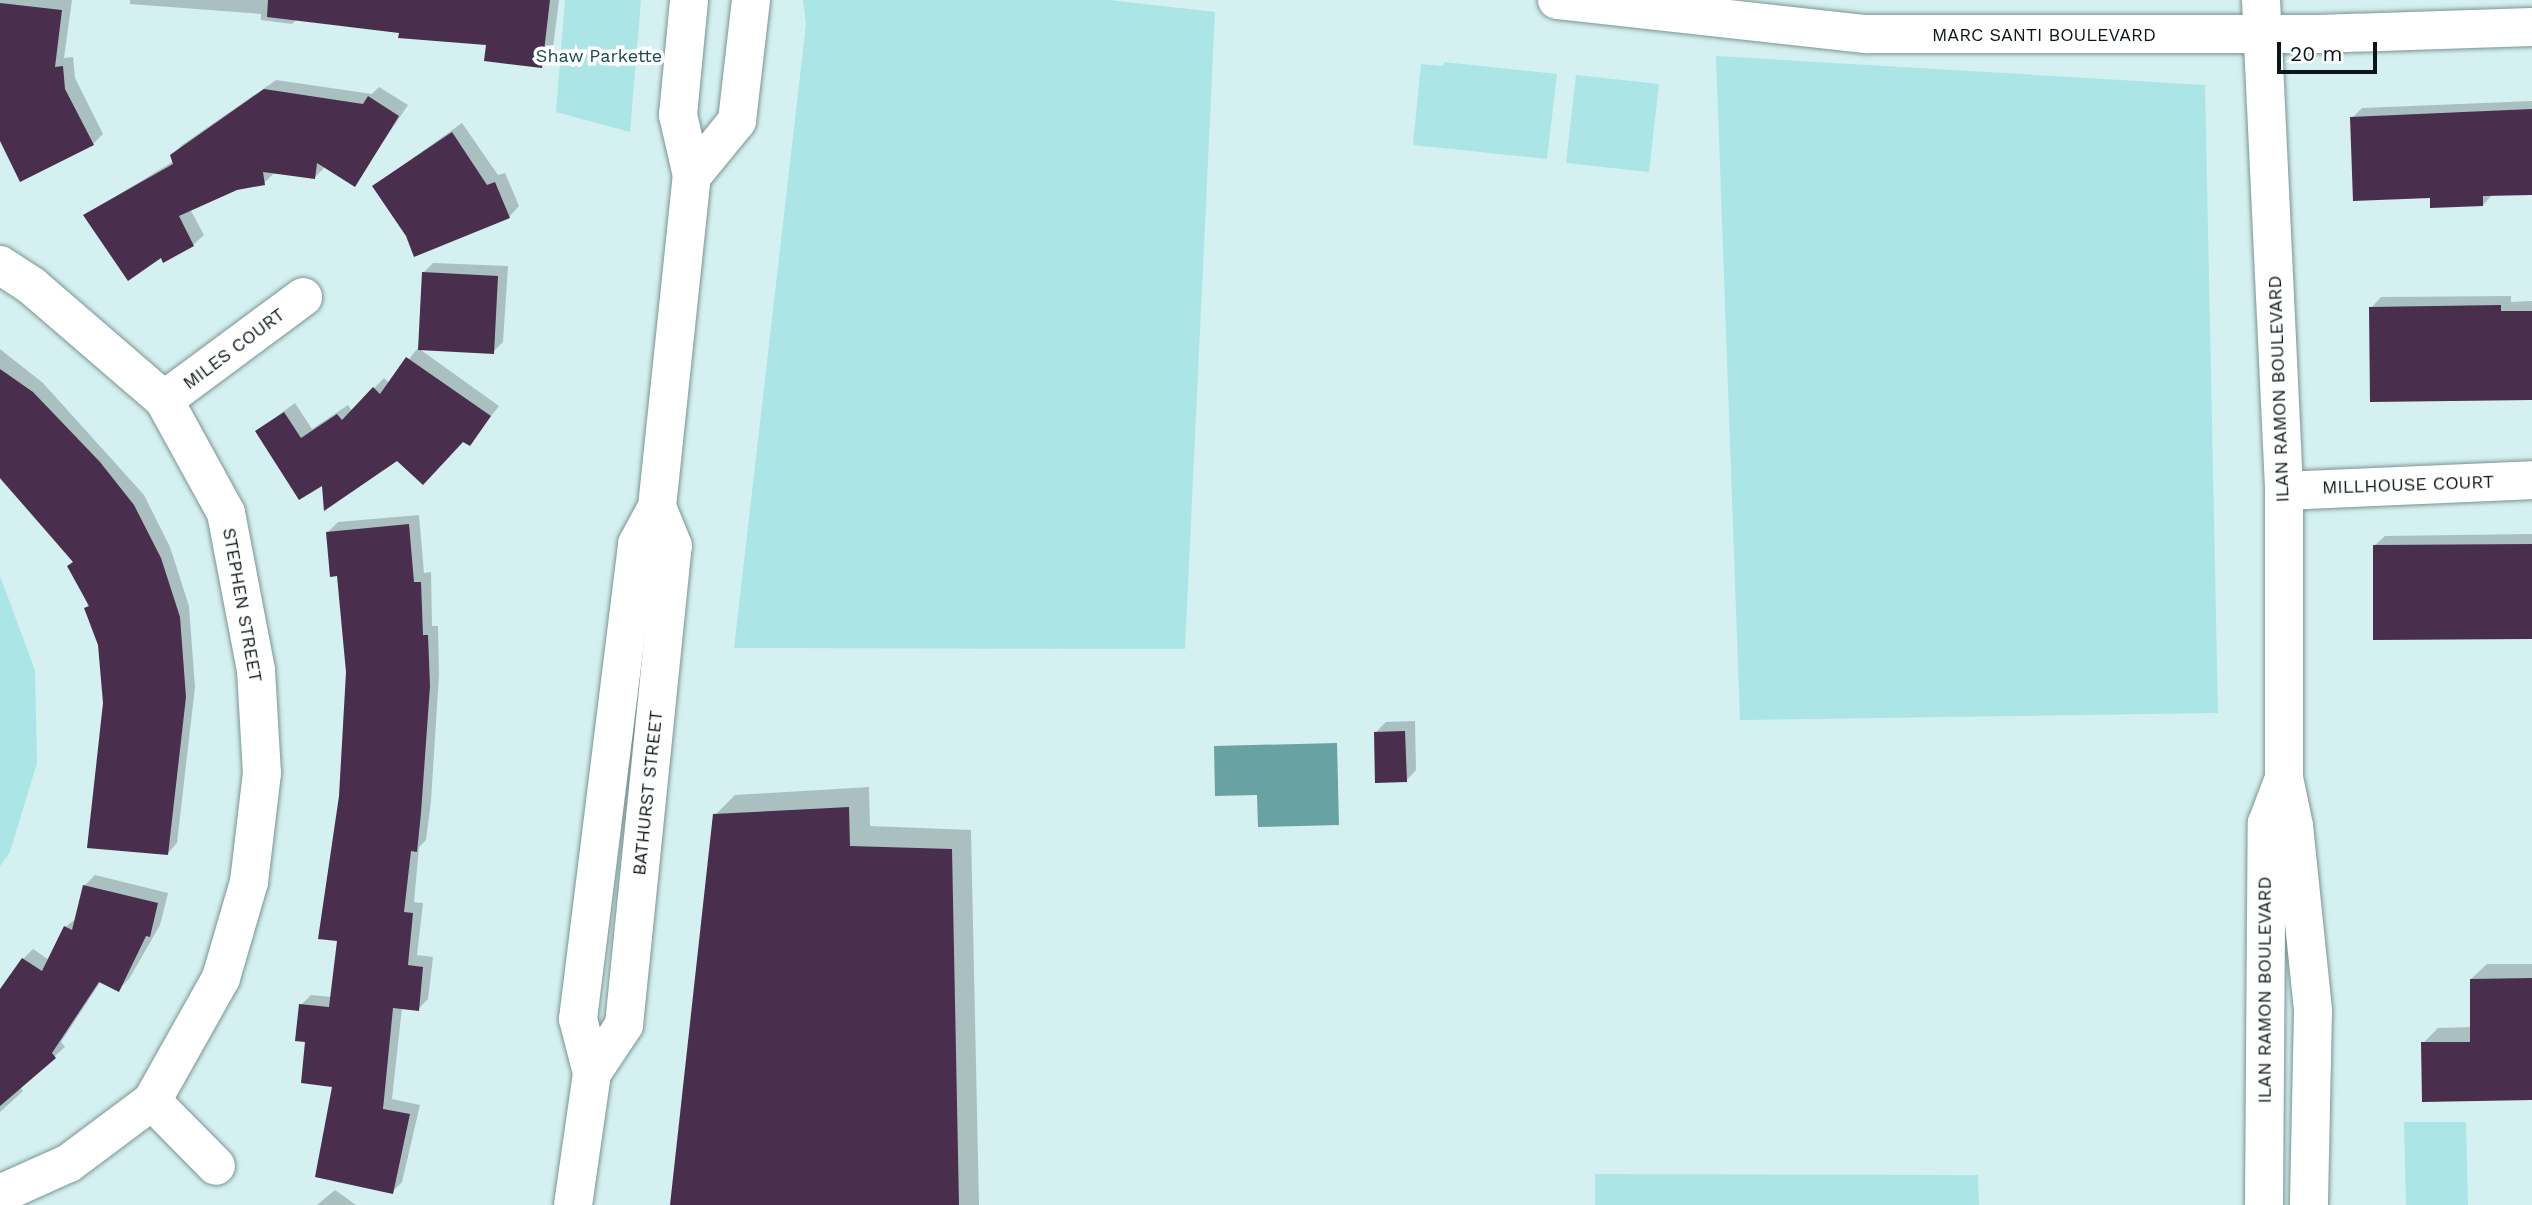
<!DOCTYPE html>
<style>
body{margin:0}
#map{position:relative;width:2532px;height:1205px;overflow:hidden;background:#d5f0f0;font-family:"Work Sans",sans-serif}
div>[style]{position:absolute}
.green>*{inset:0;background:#ace5e6}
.water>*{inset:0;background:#68a2a3}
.shadow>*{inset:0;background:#0003}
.building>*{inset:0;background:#492f4d}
.roads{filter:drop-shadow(0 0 2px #7b9494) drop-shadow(0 0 2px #7b9494)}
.minor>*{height:38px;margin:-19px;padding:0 19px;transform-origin:19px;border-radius:19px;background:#fff}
.tertiary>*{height:38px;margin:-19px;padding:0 19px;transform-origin:19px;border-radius:19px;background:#fff}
.secondary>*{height:38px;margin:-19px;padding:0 19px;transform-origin:19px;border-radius:19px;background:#fff}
span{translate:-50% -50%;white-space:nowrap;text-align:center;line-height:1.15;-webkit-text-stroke:7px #fff;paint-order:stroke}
.street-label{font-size:18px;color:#0c1616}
.park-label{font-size:18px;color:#174c4d}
.scale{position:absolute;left:2277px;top:42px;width:100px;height:32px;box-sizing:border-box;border:4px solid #0c1616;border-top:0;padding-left:9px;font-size:21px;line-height:24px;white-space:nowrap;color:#0c1616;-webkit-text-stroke:5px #fff;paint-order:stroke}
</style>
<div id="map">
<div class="green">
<i style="clip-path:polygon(565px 0,641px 0,630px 132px,556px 112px)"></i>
<i style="clip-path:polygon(803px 0,1109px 0,1215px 12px,1185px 649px,734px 648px,806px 24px)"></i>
<i style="clip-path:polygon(1716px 56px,2205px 85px,2218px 713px,1740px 720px)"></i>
<i style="clip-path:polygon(1444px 62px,1557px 74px,1547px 159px,1413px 145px,1421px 64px,1443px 66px)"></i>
<i style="clip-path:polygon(1576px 75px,1659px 84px,1649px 172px,1566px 163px)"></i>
<i style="clip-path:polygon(0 576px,35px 670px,37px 763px,10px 852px,0 866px)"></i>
<i style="clip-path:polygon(2404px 1122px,2466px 1122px,2468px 1205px,2406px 1205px)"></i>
<i style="clip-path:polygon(1595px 1174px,1978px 1175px,1979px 1205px,1595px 1205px)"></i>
</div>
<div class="water">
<i style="clip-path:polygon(1337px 743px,1339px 825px,1258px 827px,1257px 795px,1215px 796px,1214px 746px)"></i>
</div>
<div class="shadow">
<i style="clip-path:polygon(0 0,72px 0,64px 58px,73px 57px,75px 78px,103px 134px,93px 144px,0 137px)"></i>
<i style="clip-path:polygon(130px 0,559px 0,552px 56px,542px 66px,488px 43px,297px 19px,292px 24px,261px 20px,261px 14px,130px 4px)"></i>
<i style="clip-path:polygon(276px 80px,372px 94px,379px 87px,408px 105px,354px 185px,326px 166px,314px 178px,275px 172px,264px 183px,237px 188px,190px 209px,204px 235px,193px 245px,161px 255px,85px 215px,174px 161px,172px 155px,182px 145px)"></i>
<i style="clip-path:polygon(2532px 101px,2532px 193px,2493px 194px,2483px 205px,2431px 196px,2352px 118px,2362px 108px)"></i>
<i style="clip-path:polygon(462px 123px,498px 175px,505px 173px,519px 206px,509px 217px,407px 235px,374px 186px)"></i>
<i style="clip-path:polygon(433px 263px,508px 266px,503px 342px,493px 352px,423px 273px)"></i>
<i style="clip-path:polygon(2511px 296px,2511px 302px,2532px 301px,2532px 400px,2372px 400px,2371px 308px,2381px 297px)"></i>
<i style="clip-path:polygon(418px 348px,499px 406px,469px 444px,463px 440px,323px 483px,257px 431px,295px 403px,312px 429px,348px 405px,352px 411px,384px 378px,389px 383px)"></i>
<i style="clip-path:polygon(0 349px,43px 383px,144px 495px,170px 547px,189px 606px,195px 687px,177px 843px,167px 854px,104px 703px,100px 645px,74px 561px,0 479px)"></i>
<i style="clip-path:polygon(419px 515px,424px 573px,431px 572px,432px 626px,438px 626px,439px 675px,431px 801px,426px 840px,419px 847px,414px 902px,423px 903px,417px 955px,433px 957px,428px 999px,418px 1009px,402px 1008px,392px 1099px,420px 1105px,402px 1182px,392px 1192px,307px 1041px,301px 1005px,311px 995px,332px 997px,339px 939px,348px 672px,339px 574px,328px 532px,338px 522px)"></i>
<i style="clip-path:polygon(2532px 534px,2532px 636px,2374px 546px,2385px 536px)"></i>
<i style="clip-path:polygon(1415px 721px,1416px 770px,1406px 781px,1376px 732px,1386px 722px)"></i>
<i style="clip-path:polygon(869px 787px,870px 826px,971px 830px,979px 1205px,671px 1205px,715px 815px,735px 795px)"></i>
<i style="clip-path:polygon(95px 875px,168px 893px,160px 925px,129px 979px,118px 990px,101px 981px,61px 1042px,65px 1047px,20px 1087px,23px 1091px,0 1112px,0 1005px,23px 959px,33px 949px,49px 960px,65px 927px,77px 918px,85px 885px)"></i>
<i style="clip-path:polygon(2487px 964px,2532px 964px,2532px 1099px,2423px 1043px,2438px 1028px,2472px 1027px,2471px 979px)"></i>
<i style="clip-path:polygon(335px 1190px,356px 1205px,317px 1205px)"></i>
</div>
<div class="building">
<i style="clip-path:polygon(268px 0,550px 0,542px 68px,484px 61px,486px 45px,398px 38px,399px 33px,267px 17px)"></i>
<i style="clip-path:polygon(0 3px,62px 10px,55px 67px,63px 66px,65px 89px,94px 145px,20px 182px,0 141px)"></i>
<i style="clip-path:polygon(264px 89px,363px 104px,368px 96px,399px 116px,355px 187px,317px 163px,315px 179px,263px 172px,265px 185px,237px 190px,179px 216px,194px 246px,163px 263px,161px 258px,128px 281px,83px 215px,173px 164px,170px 155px)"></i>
<i style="clip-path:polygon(2532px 109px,2532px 195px,2483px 196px,2483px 206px,2430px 208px,2430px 198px,2353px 201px,2350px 117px)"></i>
<i style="clip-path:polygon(452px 132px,487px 185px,495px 182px,510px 218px,414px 257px,406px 236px,372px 186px)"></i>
<i style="clip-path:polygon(422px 272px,498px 276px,494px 354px,418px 350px)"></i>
<i style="clip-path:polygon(2501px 305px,2501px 311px,2532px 311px,2532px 400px,2370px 402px,2369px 307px)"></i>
<i style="clip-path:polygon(406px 357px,491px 416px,470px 446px,463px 442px,423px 485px,397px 461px,324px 511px,322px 486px,299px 500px,255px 431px,284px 412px,301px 438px,337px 414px,342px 420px,373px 387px,380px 394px)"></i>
<i style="clip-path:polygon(0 369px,33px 392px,100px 462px,134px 505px,161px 558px,180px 617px,186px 697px,168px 855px,87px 848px,103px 703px,98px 645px,84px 608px,89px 606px,67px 566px,73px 562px,0 478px)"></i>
<i style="clip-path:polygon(409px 524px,414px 582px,421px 582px,423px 635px,428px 635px,430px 686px,421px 813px,417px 852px,411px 851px,404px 912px,413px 913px,408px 965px,423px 967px,419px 1011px,393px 1008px,383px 1109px,410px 1114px,393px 1194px,315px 1177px,332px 1087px,301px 1083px,305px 1042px,295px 1041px,299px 1004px,329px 1007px,337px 941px,318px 939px,339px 796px,346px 672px,337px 576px,330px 577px,326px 532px)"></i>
<i style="clip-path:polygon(2532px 544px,2532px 639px,2373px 640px,2373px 545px)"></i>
<i style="clip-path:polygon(1405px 731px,1407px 782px,1375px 783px,1374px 732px)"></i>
<i style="clip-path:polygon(849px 807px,850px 846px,952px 849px,959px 1205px,670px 1205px,713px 814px)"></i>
<i style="clip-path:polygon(83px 885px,158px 903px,150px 937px,146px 936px,119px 992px,99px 982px,52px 1053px,56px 1058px,0 1106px,0 989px,22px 958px,42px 971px,64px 926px,72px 930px)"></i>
<i style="clip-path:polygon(2532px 978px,2532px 1100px,2422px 1102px,2421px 1042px,2470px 1042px,2470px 979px)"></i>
</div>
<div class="roads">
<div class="minor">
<i style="left:0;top:265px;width:38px;rotate:33deg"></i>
<i style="left:32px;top:286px;width:174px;rotate:40.8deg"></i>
<i style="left:164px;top:400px;width:129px;rotate:61.2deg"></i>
<i style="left:226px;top:513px;width:160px;rotate:79.2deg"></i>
<i style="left:256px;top:670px;width:103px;rotate:86.7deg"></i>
<i style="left:262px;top:773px;width:110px;rotate:96.8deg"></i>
<i style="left:249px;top:882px;width:100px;rotate:106.3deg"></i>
<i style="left:221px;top:978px;width:141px;rotate:119.3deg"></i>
<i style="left:152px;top:1101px;width:104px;rotate:143.2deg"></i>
<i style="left:69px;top:1163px;width:76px;rotate:155.8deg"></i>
<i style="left:164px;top:400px;width:173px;rotate:-36.5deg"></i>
<i style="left:2284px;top:491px;width:248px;rotate:-2.5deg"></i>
<i style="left:152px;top:1101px;width:91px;rotate:45.4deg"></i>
</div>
<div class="tertiary">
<i style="left:1557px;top:0;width:312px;rotate:6.3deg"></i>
<i style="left:1867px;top:34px;width:451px"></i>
<i style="left:2318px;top:34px;width:214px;rotate:-1.9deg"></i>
<i style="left:2261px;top:0;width:492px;rotate:87.3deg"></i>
<i style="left:2284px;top:491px;width:287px;rotate:90deg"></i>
<i style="left:2284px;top:778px;width:49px;rotate:78.2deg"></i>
<i style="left:2294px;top:826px;width:186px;rotate:84.1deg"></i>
<i style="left:2313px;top:1011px;width:194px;rotate:91.2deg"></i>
<i style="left:2264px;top:1205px;width:382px;rotate:-89.6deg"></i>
<i style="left:2267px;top:823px;width:48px;rotate:-69.3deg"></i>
</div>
<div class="secondary">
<i style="left:692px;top:176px;width:71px;rotate:-50.7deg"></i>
<i style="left:737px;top:121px;width:122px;rotate:-83.4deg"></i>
<i style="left:592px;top:1073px;width:58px;rotate:-56.3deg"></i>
<i style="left:624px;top:1025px;width:481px;rotate:-84.2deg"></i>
<i style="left:673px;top:546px;width:42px;rotate:-112.3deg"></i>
<i style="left:573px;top:1205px;width:133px;rotate:-81.8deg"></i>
<i style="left:592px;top:1073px;width:56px;rotate:-104.5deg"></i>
<i style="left:578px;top:1019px;width:479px;rotate:-82.9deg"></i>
<i style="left:637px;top:544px;width:42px;rotate:-61.6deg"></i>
<i style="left:657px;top:507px;width:333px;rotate:-84deg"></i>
<i style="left:692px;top:176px;width:63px;rotate:-102.9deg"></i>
<i style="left:678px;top:115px;width:116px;rotate:-84.5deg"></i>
</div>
</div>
<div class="street-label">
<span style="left:2044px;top:35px">MARC SANTI BOULEVARD</span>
<span style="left:234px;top:349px;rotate:-37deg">MILES COURT</span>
<span style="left:2279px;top:389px;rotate:-92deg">ILAN RAMON BOULEVARD</span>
<span style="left:2408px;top:485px;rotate:-2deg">MILLHOUSE COURT</span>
<span style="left:242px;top:605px;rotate:80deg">STEPHEN STREET</span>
<span style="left:648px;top:793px;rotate:-84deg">BATHURST STREET</span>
<span style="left:2265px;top:990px;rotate:-90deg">ILAN RAMON BOULEVARD</span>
</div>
<div class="park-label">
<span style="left:599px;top:56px">Shaw Parkette</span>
</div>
<div class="scale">20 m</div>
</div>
